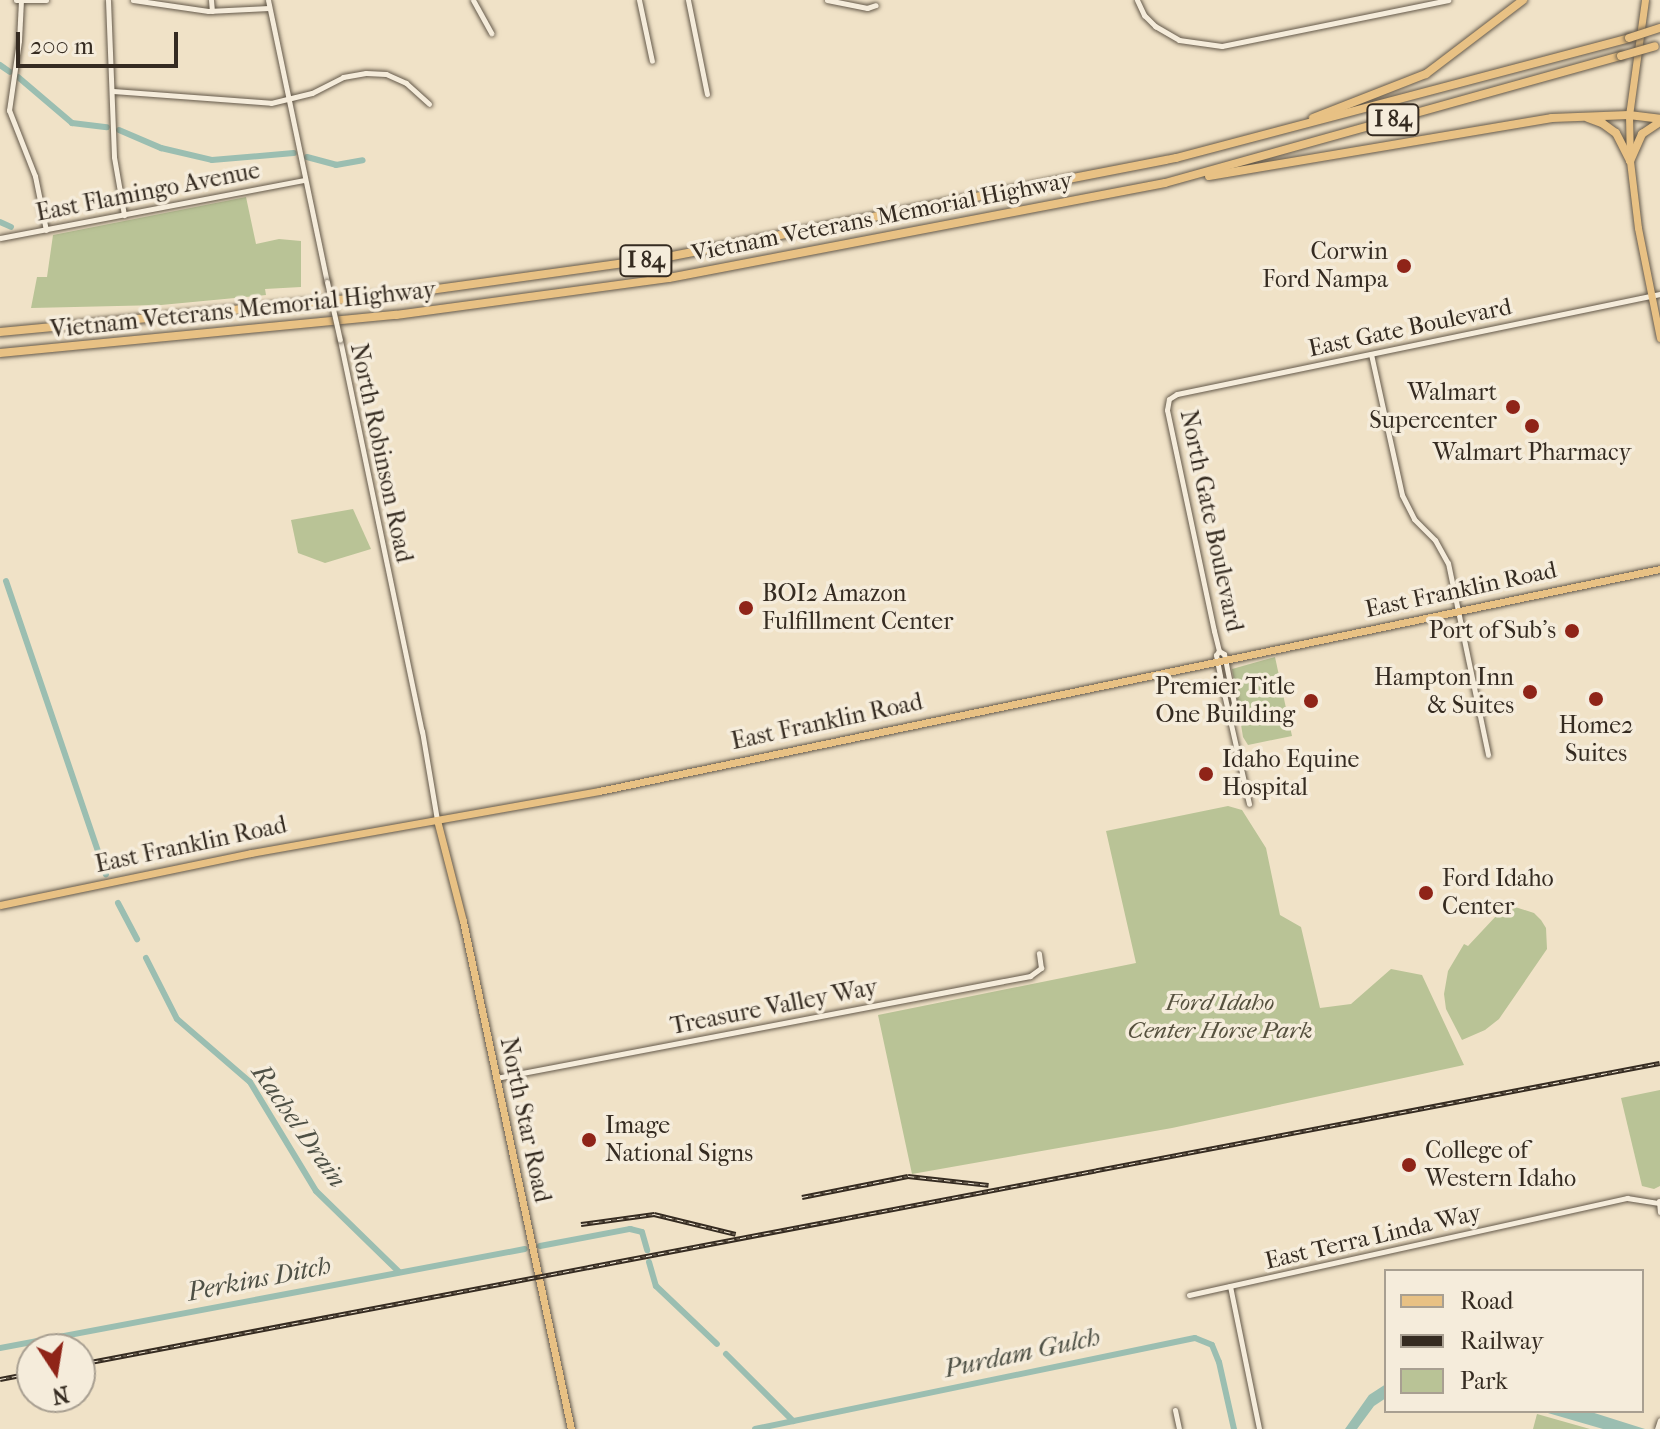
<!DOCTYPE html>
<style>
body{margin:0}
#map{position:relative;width:1660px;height:1429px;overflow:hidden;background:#f0e2c7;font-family:"IM FELL French Canon",serif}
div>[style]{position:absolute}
.green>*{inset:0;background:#b9c396}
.water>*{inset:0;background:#9bbeb1}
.canal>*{height:6px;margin:-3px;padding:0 3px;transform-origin:3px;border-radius:3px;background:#9bbeb1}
.roads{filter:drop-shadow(0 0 2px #64594a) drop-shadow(0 0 2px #64594a)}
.minor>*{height:5px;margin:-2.5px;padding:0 2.5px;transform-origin:2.5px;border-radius:2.5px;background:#f5ecdb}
.major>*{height:7px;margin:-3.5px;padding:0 3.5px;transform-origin:3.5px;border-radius:3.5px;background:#e8c184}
.highway>*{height:8px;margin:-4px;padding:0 4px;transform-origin:4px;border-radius:4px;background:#e8c184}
.rail>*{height:5px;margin-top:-2.5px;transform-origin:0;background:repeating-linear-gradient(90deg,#f5ecdb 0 6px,#352b21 0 12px);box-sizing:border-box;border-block:2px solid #352b21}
.bridges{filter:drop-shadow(0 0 2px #64594a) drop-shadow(0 0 2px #64594a)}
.minor-bridge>*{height:5px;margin:-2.5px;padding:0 2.5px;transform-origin:2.5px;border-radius:2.5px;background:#f5ecdb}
.highway-bridge>*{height:8px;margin:-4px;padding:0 4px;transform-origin:4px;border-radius:4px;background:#e8c184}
.dots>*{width:22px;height:22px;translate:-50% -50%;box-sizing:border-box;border:4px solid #f5ecdb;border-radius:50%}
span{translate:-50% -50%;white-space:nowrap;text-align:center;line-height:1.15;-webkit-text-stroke:7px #f5ecdb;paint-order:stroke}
.shield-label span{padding:2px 6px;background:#f5ecdb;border:2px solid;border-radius:6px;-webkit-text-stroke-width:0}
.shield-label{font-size:22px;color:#352b21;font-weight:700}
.street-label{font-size:24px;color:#352b21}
.poi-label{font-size:24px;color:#352b21}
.right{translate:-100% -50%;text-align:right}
.left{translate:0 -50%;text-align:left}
.park-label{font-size:24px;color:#56513e;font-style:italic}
.water-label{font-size:26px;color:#4e5045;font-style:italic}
.legend{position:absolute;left:1384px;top:1269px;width:260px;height:144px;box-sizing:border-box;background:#f5ecdb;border:2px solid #a89f91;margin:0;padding:10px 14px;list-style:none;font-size:24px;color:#352b21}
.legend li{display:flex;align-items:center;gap:16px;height:40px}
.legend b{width:40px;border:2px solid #a89f91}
.north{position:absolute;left:16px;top:1333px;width:80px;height:80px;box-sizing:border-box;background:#f5ecdb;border:2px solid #a89f91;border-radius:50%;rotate:168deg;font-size:22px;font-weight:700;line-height:32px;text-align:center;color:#352b21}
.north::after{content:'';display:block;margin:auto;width:28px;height:36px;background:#8f2418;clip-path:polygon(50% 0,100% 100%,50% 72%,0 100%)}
.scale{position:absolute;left:16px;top:32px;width:162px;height:36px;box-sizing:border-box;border:4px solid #352b21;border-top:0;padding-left:10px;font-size:24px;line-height:28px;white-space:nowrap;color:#352b21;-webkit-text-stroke:6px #f5ecdb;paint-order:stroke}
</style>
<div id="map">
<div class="green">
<i style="clip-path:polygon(246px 197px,256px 244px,279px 239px,301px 241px,301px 287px,265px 289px,266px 295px,161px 305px,31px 308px,37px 277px,47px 277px,53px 235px)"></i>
<i style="clip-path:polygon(353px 509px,371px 549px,325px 563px,298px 553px,291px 520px)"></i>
<i style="clip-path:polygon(1275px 657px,1292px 736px,1248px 745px,1243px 737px,1232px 669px)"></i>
<i style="clip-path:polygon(1228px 806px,1242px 810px,1266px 848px,1280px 915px,1301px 927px,1320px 1008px,1351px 1004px,1391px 969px,1422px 975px,1464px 1065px,1172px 1128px,912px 1174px,878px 1015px,1136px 963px,1106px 831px)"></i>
<i style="clip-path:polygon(1515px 907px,1534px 913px,1541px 920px,1546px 928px,1547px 949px,1499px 1019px,1485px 1030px,1462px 1040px,1446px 1009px,1444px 994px,1448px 971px,1464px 944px,1468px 946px,1497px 915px)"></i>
<i style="clip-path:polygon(1660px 1090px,1660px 1186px,1654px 1189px,1642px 1186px,1621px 1098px)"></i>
<i style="clip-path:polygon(1537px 1414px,1590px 1429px,1533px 1429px)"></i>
</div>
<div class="water">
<i style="clip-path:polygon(1386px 1384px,1386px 1398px,1374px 1406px,1357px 1429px,1345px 1429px,1369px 1395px)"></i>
<i style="clip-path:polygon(1541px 1411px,1588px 1411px,1645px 1429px,1603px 1429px)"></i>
</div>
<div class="canal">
<i style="left:0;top:65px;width:12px;rotate:35deg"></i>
<i style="left:18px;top:77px;width:71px;rotate:40.4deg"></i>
<i style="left:72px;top:123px;width:35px;rotate:7deg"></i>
<i style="left:119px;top:130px;width:46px;rotate:23.2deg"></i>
<i style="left:161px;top:148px;width:52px;rotate:13.2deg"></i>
<i style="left:212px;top:160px;width:82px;rotate:-4.9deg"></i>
<i style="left:307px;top:157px;width:30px;rotate:15deg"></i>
<i style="left:336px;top:165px;width:27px;rotate:-10deg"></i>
<i style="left:0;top:222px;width:12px;rotate:24deg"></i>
<i style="left:6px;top:581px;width:310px;rotate:71.2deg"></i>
<i style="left:118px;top:903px;width:41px;rotate:62.2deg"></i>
<i style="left:146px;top:958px;width:68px;rotate:63.1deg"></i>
<i style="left:177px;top:1019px;width:96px;rotate:40.8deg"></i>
<i style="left:250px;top:1082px;width:127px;rotate:58.8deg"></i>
<i style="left:316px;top:1191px;width:116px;rotate:44.3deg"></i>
<i style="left:540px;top:1246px;width:92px;rotate:-10.7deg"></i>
<i style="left:630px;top:1229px;width:12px;rotate:14deg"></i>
<i style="left:642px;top:1232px;width:19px;rotate:74deg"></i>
<i style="left:649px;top:1262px;width:25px;rotate:74deg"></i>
<i style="left:656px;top:1286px;width:84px;rotate:43.6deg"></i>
<i style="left:0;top:1348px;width:534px;rotate:-10.68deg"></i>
<i style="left:726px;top:1354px;width:95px;rotate:45deg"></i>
<i style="left:755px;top:1429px;width:449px;rotate:-11.7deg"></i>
<i style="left:1195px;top:1338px;width:18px;rotate:22deg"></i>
<i style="left:1212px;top:1345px;width:18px;rotate:68deg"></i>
<i style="left:1219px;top:1362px;width:69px;rotate:77.4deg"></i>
</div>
<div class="roads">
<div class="minor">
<i style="left:16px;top:0;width:30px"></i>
<i style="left:21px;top:0;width:41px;rotate:92.8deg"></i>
<i style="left:19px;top:41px;width:70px;rotate:98.2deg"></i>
<i style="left:9px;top:110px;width:71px;rotate:68.5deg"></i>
<i style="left:35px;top:176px;width:55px;rotate:78.5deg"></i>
<i style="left:108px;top:0;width:157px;rotate:87.8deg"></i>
<i style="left:114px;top:157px;width:59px;rotate:80.2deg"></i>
<i style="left:133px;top:0;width:76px;rotate:8.3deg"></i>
<i style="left:208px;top:11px;width:61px;rotate:-2.8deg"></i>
<i style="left:211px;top:0;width:11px;rotate:85deg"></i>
<i style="left:268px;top:0;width:288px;rotate:78.2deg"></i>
<i style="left:473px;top:0;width:38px;rotate:61deg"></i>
<i style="left:639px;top:0;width:62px;rotate:78deg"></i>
<i style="left:688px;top:0;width:96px;rotate:78.6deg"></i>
<i style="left:827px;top:0;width:41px;rotate:11.3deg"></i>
<i style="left:867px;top:8px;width:9px;rotate:-18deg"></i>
<i style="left:1137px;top:0;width:17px;rotate:65deg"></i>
<i style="left:1144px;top:15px;width:16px;rotate:45deg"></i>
<i style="left:1155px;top:26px;width:28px;rotate:30deg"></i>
<i style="left:1179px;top:40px;width:43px;rotate:7.9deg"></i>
<i style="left:1222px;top:46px;width:231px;rotate:-11.5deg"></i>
<i style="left:113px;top:91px;width:158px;rotate:4.3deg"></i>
<i style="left:271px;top:103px;width:42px;rotate:-13.7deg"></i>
<i style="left:312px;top:93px;width:35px;rotate:-27deg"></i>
<i style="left:343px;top:77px;width:23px;rotate:-10deg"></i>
<i style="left:366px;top:73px;width:20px;rotate:3deg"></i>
<i style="left:386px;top:74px;width:22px;rotate:24deg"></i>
<i style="left:406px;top:83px;width:31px;rotate:42deg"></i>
<i style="left:0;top:238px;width:309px;rotate:-10.8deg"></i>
<i style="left:340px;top:340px;width:400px;rotate:78.2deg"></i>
<i style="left:422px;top:731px;width:90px;rotate:80.4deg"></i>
<i style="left:1371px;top:354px;width:144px;rotate:77.6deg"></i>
<i style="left:1402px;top:495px;width:27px;rotate:63deg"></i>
<i style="left:1414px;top:519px;width:30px;rotate:45deg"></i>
<i style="left:1435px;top:540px;width:26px;rotate:61deg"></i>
<i style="left:1448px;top:563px;width:196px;rotate:78.2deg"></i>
<i style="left:1219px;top:651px;width:5px;rotate:127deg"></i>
<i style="left:1216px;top:655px;width:21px;rotate:79deg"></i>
<i style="left:1220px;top:676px;width:131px;rotate:77.2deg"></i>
<i style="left:1231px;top:712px;width:9px;rotate:-72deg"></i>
<i style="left:1234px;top:703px;width:50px;rotate:-101.5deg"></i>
<i style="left:1224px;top:654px;width:6px;rotate:-149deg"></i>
<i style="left:1219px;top:651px;width:21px;rotate:-104deg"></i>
<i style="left:1214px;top:631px;width:226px;rotate:-102deg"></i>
<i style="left:1167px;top:410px;width:11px;rotate:-80deg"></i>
<i style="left:1169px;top:399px;width:9px;rotate:-32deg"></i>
<i style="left:1177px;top:394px;width:493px;rotate:-11.7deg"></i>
<i style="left:496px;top:1078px;width:544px;rotate:-10.81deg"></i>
<i style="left:1030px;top:976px;width:14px;rotate:-36deg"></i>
<i style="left:1041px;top:968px;width:15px;rotate:-98deg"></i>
<i style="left:1659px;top:1201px;width:11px;rotate:85deg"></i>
<i style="left:1230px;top:1286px;width:146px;rotate:78.5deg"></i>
<i style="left:1189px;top:1295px;width:449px;rotate:-12.5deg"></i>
<i style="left:1627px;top:1198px;width:31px;rotate:9deg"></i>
<i style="left:1175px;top:1410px;width:19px;rotate:78deg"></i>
<i style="left:1657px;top:1429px;width:9px;rotate:-72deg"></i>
</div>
<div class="major">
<i style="left:1645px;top:0;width:116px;rotate:97.9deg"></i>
<i style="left:1629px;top:115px;width:46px;rotate:88.8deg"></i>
<i style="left:1630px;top:161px;width:67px;rotate:83.2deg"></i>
<i style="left:1638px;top:228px;width:112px;rotate:78.7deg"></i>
<i style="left:437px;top:820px;width:104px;rotate:75.6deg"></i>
<i style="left:463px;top:921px;width:519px;rotate:78deg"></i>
<i style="left:0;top:905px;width:256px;rotate:-11.7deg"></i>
<i style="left:251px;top:853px;width:353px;rotate:-10.1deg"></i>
<i style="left:599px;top:791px;width:1084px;rotate:-11.82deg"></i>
</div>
<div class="highway">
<i style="left:1313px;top:118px;width:121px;rotate:-21.3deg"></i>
<i style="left:1426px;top:74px;width:122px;rotate:-37.3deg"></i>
<i style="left:1588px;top:118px;width:15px;rotate:20deg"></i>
<i style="left:1602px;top:123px;width:17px;rotate:36deg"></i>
<i style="left:1616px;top:133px;width:31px;rotate:63deg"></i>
<i style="left:1630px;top:161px;width:30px;rotate:-66deg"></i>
<i style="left:1642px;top:134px;width:22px;rotate:-34deg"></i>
<i style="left:1209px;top:176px;width:348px;rotate:-9.6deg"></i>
<i style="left:1552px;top:118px;width:77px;rotate:-2.2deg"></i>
<i style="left:1629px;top:115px;width:31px;rotate:7deg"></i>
<i style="left:0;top:332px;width:403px;rotate:-5.4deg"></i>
<i style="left:401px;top:294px;width:263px;rotate:-7.9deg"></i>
<i style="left:662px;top:258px;width:524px;rotate:-11.01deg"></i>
<i style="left:1176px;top:158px;width:469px;rotate:-14.8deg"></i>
<i style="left:0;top:353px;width:398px;rotate:-5.5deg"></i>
<i style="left:396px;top:315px;width:275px;rotate:-7.7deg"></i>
<i style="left:669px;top:278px;width:505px;rotate:-10.84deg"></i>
<i style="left:1165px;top:183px;width:473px;rotate:-15.6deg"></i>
</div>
</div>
<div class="rail">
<i style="left:802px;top:1197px;width:108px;rotate:-11.2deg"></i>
<i style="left:908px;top:1176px;width:81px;rotate:6.3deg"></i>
<i style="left:581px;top:1224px;width:74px;rotate:-7.8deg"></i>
<i style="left:654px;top:1214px;width:84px;rotate:13.7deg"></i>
<i style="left:80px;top:1364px;width:1608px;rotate:-10.79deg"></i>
<i style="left:0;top:1379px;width:33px;rotate:-11deg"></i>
</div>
<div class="bridges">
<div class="minor-bridge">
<i style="left:327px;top:282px;width:59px;rotate:77.4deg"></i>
</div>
<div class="highway-bridge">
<i style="left:1629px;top:38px;width:33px;rotate:-18deg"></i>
<i style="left:1621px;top:56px;width:35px;rotate:-16deg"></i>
</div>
</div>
<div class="dots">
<i style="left:1404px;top:266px;background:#8f2418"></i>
<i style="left:1513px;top:407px;background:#8f2418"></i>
<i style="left:1532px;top:426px;background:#8f2418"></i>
<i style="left:746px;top:608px;background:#8f2418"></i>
<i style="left:1572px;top:631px;background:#8f2418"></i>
<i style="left:1530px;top:692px;background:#8f2418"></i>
<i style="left:1596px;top:699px;background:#8f2418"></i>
<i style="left:1311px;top:701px;background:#8f2418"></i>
<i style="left:1206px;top:774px;background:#8f2418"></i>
<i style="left:1426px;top:893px;background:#8f2418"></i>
<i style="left:589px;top:1140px;background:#8f2418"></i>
<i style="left:1409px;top:1165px;background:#8f2418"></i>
</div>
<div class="shield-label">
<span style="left:1393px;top:120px">I 84</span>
<span style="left:646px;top:261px">I 84</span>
</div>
<div class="street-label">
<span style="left:148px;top:192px;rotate:-11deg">East Flamingo Avenue</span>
<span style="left:882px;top:217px;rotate:-11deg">Vietnam Veterans Memorial Highway</span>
<span style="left:243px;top:310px;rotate:-6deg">Vietnam Veterans Memorial Highway</span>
<span style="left:1410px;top:328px;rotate:-12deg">East Gate Boulevard</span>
<span style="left:381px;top:453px;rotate:78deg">North Robinson Road</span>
<span style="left:1211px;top:521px;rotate:78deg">North Gate Boulevard</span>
<span style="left:1461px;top:590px;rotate:-12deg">East Franklin Road</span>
<span style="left:827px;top:722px;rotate:-12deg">East Franklin Road</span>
<span style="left:191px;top:845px;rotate:-12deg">East Franklin Road</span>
<span style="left:774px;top:1007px;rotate:-11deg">Treasure Valley Way</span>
<span style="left:525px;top:1120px;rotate:78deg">North Star Road</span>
<span style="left:1373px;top:1237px;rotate:-13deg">East Terra Linda Way</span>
</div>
<div class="poi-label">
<span class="right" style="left:1388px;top:266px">Corwin<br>Ford Nampa</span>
<span class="right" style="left:1497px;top:407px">Walmart<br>Supercenter</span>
<span style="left:1532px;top:453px">Walmart Pharmacy</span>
<span class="left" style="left:762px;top:608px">BOI2 Amazon<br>Fulfillment Center</span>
<span class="right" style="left:1556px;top:631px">Port of Sub's</span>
<span class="right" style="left:1514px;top:692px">Hampton Inn<br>&amp; Suites</span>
<span class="right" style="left:1295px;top:701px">Premier Title<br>One Building</span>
<span style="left:1596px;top:740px">Home2<br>Suites</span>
<span class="left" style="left:1222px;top:774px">Idaho Equine<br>Hospital</span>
<span class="left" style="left:1442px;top:893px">Ford Idaho<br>Center</span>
<span class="left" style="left:605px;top:1140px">Image<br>National Signs</span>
<span class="left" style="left:1425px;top:1165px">College of<br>Western Idaho</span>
</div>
<div class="park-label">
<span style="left:1220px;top:1017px">Ford Idaho<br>Center Horse Park</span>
</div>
<div class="water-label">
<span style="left:299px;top:1126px;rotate:55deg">Rachel Drain</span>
<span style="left:259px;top:1279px;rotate:-11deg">Perkins Ditch</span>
<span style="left:1022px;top:1353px;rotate:-12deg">Purdam Gulch</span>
</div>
<ul class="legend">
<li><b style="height:10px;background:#e8c184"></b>Road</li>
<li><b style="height:10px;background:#352b21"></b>Railway</li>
<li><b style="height:22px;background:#b9c396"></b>Park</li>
</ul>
<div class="north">N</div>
<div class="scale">200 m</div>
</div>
